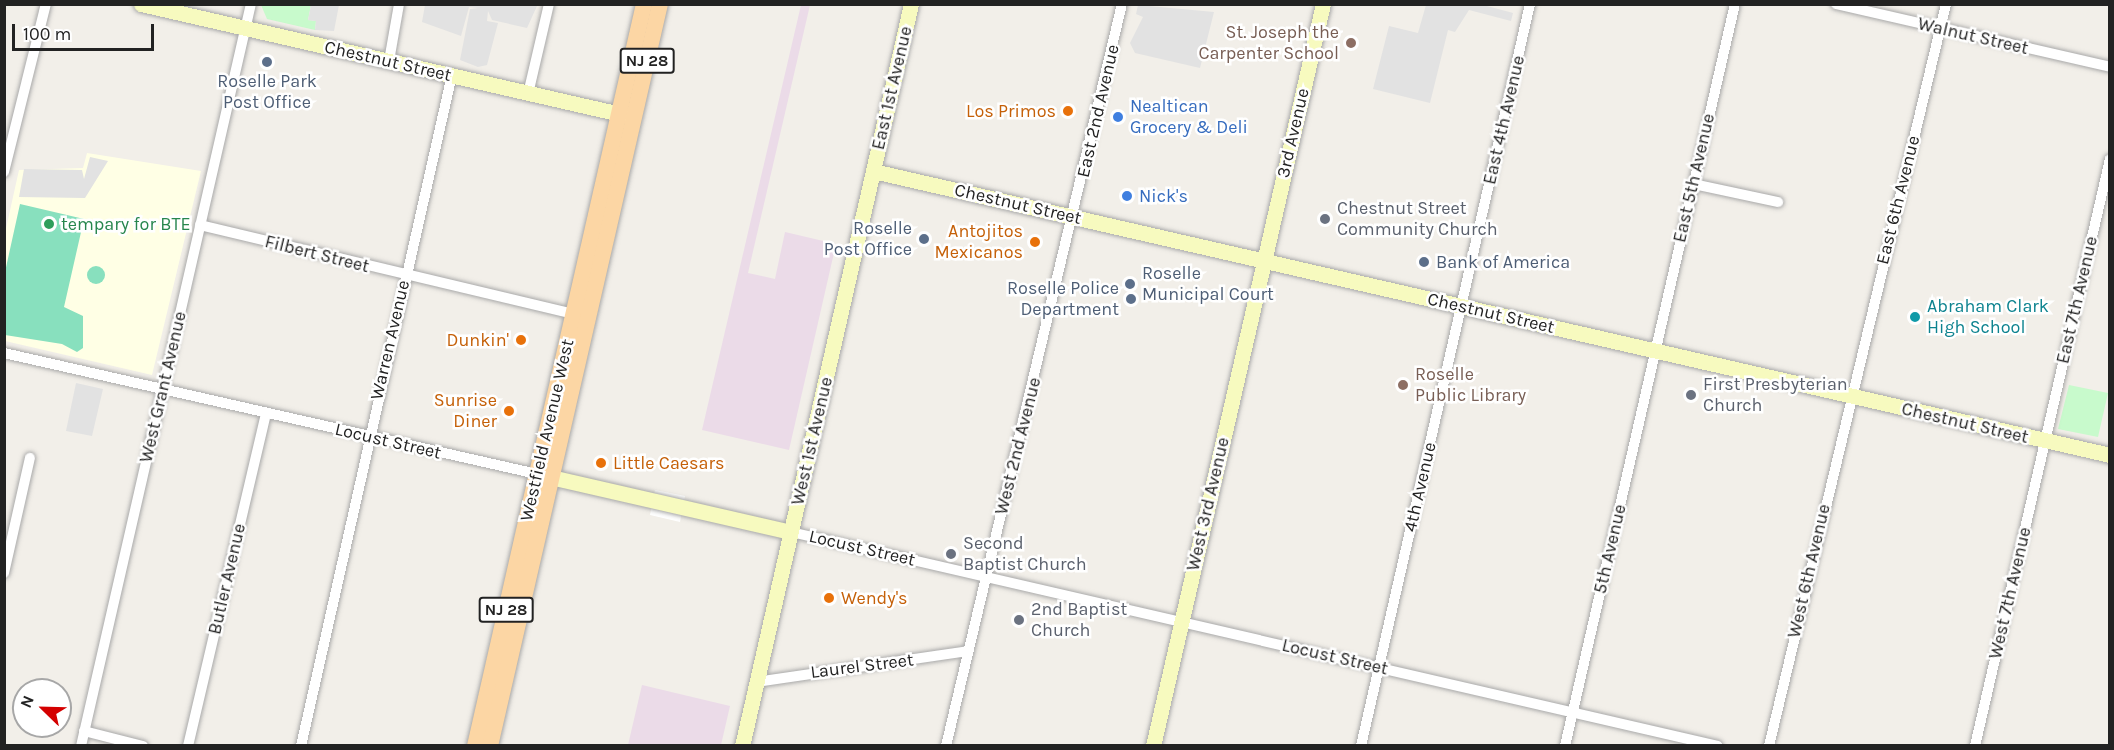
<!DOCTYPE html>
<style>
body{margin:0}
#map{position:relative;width:2114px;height:750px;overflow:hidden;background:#f2efe9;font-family:Karla,sans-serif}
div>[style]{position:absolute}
.industrial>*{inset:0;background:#ebdbe8}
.education>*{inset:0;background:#ffffe5}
.park>*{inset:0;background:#c8facc}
.pitch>*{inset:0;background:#88e0be}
.round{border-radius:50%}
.parking>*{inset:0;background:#e2e2e2}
.pier>*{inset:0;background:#fff}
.roads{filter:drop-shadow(0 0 2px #a9a9a9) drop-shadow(0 0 2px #a9a9a9)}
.street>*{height:10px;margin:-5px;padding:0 5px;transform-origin:5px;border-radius:5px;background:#fff}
.secondary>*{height:15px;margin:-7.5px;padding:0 7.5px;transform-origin:7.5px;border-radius:7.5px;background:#f7fabf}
.primary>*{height:16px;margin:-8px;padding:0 8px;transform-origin:8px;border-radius:8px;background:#fcd6a4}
.dots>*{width:16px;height:16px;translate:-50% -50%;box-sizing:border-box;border:3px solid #fff;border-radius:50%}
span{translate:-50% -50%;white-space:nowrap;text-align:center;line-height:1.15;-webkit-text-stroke:5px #fff;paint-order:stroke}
.shield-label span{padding:2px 4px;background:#fff;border:2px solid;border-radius:4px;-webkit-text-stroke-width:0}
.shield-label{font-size:16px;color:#222;font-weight:700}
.education-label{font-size:18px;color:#785e54}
.right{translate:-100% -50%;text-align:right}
.left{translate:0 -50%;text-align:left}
.street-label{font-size:18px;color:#222}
.service-label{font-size:18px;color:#4e5e75}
.shop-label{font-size:18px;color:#366cbe}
.food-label{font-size:18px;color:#c56008}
.worship-label{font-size:18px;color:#5b616d}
.leisure-label{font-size:18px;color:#27864d}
.culture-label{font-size:18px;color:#0d838f}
.frame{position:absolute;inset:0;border:6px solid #222;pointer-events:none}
.north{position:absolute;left:12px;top:678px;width:60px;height:60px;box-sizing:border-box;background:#fff;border:2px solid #a7a7a7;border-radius:50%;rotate:293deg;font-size:16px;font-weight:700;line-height:24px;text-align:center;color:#222}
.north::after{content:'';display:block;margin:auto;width:21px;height:27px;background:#d40000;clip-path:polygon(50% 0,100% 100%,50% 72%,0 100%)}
.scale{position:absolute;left:12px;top:24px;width:142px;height:27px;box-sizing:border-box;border:3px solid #222;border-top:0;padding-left:8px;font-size:18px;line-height:21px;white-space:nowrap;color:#222;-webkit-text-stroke:4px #fff;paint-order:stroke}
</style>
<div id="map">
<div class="industrial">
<i style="clip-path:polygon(801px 5px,810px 5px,748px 273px,775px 279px,785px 232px,836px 244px,789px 450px,702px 430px)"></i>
<i style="clip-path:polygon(642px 685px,730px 706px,721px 745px,628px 745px)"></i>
</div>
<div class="education">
<i style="clip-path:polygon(87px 153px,201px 171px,152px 375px,5px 341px,5px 233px,19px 170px,83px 168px)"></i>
</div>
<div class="park">
<i style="clip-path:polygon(261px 5px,311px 5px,308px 20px,316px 21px,315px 30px,267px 19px)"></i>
<i style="clip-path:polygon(2069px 385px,2108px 393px,2098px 437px,2058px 429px)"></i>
</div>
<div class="pitch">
<i style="clip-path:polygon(20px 204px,84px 219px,64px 307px,83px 316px,83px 348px,77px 352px,62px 344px,5px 335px,5px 272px)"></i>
<i class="round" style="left:87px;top:266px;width:18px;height:18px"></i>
</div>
<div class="parking">
<i style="clip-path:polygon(311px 5px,339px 5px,334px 31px,315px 30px,316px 21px,308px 20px)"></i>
<i style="clip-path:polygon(425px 5px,536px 4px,537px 6px,527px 28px,492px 20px,488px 11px,487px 21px,498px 23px,487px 65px,478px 67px,460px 60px,470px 9px,478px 8px,469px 7px,461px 36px,422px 22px)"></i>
<i style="clip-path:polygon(1138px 5px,1214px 12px,1200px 68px,1135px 53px,1130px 43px,1143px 17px,1136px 14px)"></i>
<i style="clip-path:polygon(1426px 5px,1483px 5px,1513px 13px,1511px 21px,1469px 10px,1455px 32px,1448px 30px,1430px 103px,1373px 89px,1389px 26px,1418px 33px)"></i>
<i style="clip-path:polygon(90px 157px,108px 161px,85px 198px,19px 197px,24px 169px,82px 170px,84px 179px)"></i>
<i style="clip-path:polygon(76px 383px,103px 389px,92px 436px,66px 431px)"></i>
</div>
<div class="pier">
<i style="clip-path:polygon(655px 490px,685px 496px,680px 522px,650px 515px)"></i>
</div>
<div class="roads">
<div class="street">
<i style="left:1836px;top:4px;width:281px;rotate:12.9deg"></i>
<i style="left:389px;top:61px;width:58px;rotate:-80deg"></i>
<i style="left:528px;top:94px;width:92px;rotate:-76.9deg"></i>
<i style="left:4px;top:172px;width:173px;rotate:-76deg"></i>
<i style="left:1693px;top:184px;width:87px;rotate:12deg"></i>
<i style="left:200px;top:225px;width:383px;rotate:13.4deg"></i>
<i style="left:4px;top:353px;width:547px;rotate:12.79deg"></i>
<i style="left:791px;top:532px;width:951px;rotate:13deg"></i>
<i style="left:4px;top:573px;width:118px;rotate:-77.3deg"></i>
<i style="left:756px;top:682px;width:214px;rotate:-8.3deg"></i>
<i style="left:84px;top:731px;width:61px;rotate:14.3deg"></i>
<i style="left:81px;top:746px;width:761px;rotate:-77.1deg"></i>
<i style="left:188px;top:746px;width:342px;rotate:-76.8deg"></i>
<i style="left:301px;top:746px;width:688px;rotate:-77.32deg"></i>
<i style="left:946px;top:746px;width:763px;rotate:-76.66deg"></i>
<i style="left:1361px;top:746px;width:761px;rotate:-77.17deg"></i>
<i style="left:1565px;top:746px;width:761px;rotate:-77.1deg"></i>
<i style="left:1769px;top:746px;width:763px;rotate:-76.58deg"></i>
<i style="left:1975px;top:746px;width:602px;rotate:-77.05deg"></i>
</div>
<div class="secondary">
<i style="left:141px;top:4px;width:501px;rotate:12.93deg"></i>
<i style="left:873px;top:171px;width:1269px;rotate:12.93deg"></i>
<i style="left:542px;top:475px;width:255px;rotate:12.9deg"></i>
<i style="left:742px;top:746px;width:761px;rotate:-77.17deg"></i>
<i style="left:1153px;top:746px;width:761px;rotate:-77.1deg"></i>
</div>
<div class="primary">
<i style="left:475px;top:746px;width:761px;rotate:-77.17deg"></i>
<i style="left:490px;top:746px;width:761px;rotate:-77.1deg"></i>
</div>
</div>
<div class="dots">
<i style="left:1351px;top:43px;background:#8d6e63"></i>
<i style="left:267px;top:62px;background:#5c6f8a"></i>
<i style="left:1068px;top:111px;background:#e8710a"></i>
<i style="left:1118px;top:117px;background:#3f7fe0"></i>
<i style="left:1127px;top:196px;background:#3f7fe0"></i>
<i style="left:1325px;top:219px;background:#6b7280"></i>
<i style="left:49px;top:224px;background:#2e9e5b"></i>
<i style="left:924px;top:239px;background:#5c6f8a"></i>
<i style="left:1035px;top:242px;background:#e8710a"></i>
<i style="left:1424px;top:262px;background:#5c6f8a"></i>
<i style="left:1130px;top:284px;background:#5c6f8a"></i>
<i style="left:1131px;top:299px;background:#5c6f8a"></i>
<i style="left:1915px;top:317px;background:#0f9aa8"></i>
<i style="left:521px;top:340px;background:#e8710a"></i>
<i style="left:1403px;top:385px;background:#8d6e63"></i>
<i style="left:1691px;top:395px;background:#6b7280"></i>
<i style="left:509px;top:411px;background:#e8710a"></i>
<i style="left:601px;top:463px;background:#e8710a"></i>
<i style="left:951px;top:554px;background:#6b7280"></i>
<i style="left:829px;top:598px;background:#e8710a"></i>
<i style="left:1019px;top:620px;background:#6b7280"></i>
</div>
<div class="shield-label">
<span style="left:647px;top:61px">NJ 28</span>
<span style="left:506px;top:610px">NJ 28</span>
</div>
<div class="education-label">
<span class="right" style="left:1339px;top:43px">St. Joseph the<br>Carpenter School</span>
<span class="left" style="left:1415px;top:385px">Roselle<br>Public Library</span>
</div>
<div class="street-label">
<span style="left:1973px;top:36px;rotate:13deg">Walnut Street</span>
<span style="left:388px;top:61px;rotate:13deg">Chestnut Street</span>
<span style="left:892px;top:88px;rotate:-77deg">East 1st Avenue</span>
<span style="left:1098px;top:111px;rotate:-77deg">East 2nd Avenue</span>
<span style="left:1504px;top:120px;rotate:-77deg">East 4th Avenue</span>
<span style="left:1293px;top:133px;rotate:-77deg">3rd Avenue</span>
<span style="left:1694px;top:178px;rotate:-77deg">East 5th Avenue</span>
<span style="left:1898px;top:200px;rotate:-76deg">East 6th Avenue</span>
<span style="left:1018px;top:204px;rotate:13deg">Chestnut Street</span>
<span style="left:317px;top:254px;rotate:14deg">Filbert Street</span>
<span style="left:2077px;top:300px;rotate:-77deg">East 7th Avenue</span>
<span style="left:1491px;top:313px;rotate:13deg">Chestnut Street</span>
<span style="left:390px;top:340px;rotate:-77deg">Warren Avenue</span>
<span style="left:163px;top:387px;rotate:-77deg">West Grant Avenue</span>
<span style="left:1965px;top:423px;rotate:13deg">Chestnut Street</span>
<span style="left:547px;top:430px;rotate:-77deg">Westfield Avenue West</span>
<span style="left:388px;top:441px;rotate:13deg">Locust Street</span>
<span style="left:812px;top:441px;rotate:-77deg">West 1st Avenue</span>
<span style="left:1018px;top:446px;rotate:-76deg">West 2nd Avenue</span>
<span style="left:1420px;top:487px;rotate:-77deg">4th Avenue</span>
<span style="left:1208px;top:504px;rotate:-77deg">West 3rd Avenue</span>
<span style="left:862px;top:548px;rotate:13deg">Locust Street</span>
<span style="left:1610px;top:549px;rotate:-77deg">5th Avenue</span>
<span style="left:1809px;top:571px;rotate:-77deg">West 6th Avenue</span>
<span style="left:227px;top:579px;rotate:-77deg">Butler Avenue</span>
<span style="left:2010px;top:593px;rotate:-77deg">West 7th Avenue</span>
<span style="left:1335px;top:657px;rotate:13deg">Locust Street</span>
<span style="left:862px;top:666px;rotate:-7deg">Laurel Street</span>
</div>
<div class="service-label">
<span style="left:267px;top:92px">Roselle Park<br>Post Office</span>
<span class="right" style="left:912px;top:239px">Roselle<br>Post Office</span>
<span class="left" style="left:1436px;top:262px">Bank of America</span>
<span class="left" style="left:1142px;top:284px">Roselle<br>Municipal Court</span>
<span class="right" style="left:1119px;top:299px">Roselle Police<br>Department</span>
</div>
<div class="shop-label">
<span class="left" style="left:1130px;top:117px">Nealtican<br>Grocery &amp; Deli</span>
<span class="left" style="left:1139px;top:196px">Nick's</span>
</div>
<div class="food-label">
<span class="right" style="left:1056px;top:111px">Los Primos</span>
<span class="right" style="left:1023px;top:242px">Antojitos<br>Mexicanos</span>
<span class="right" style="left:509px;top:340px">Dunkin'</span>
<span class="right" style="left:497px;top:411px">Sunrise<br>Diner</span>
<span class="left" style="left:613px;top:463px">Little Caesars</span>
<span class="left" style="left:841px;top:598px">Wendy's</span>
</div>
<div class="worship-label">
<span class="left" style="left:1337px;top:219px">Chestnut Street<br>Community Church</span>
<span class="left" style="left:1703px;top:395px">First Presbyterian<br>Church</span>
<span class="left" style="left:963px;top:554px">Second<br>Baptist Church</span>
<span class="left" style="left:1031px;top:620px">2nd Baptist<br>Church</span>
</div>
<div class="leisure-label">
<span class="left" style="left:61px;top:224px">tempary for BTE</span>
</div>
<div class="culture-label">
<span class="left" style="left:1927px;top:317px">Abraham Clark<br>High School</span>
</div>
<div class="frame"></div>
<div class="north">N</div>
<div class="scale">100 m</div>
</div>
